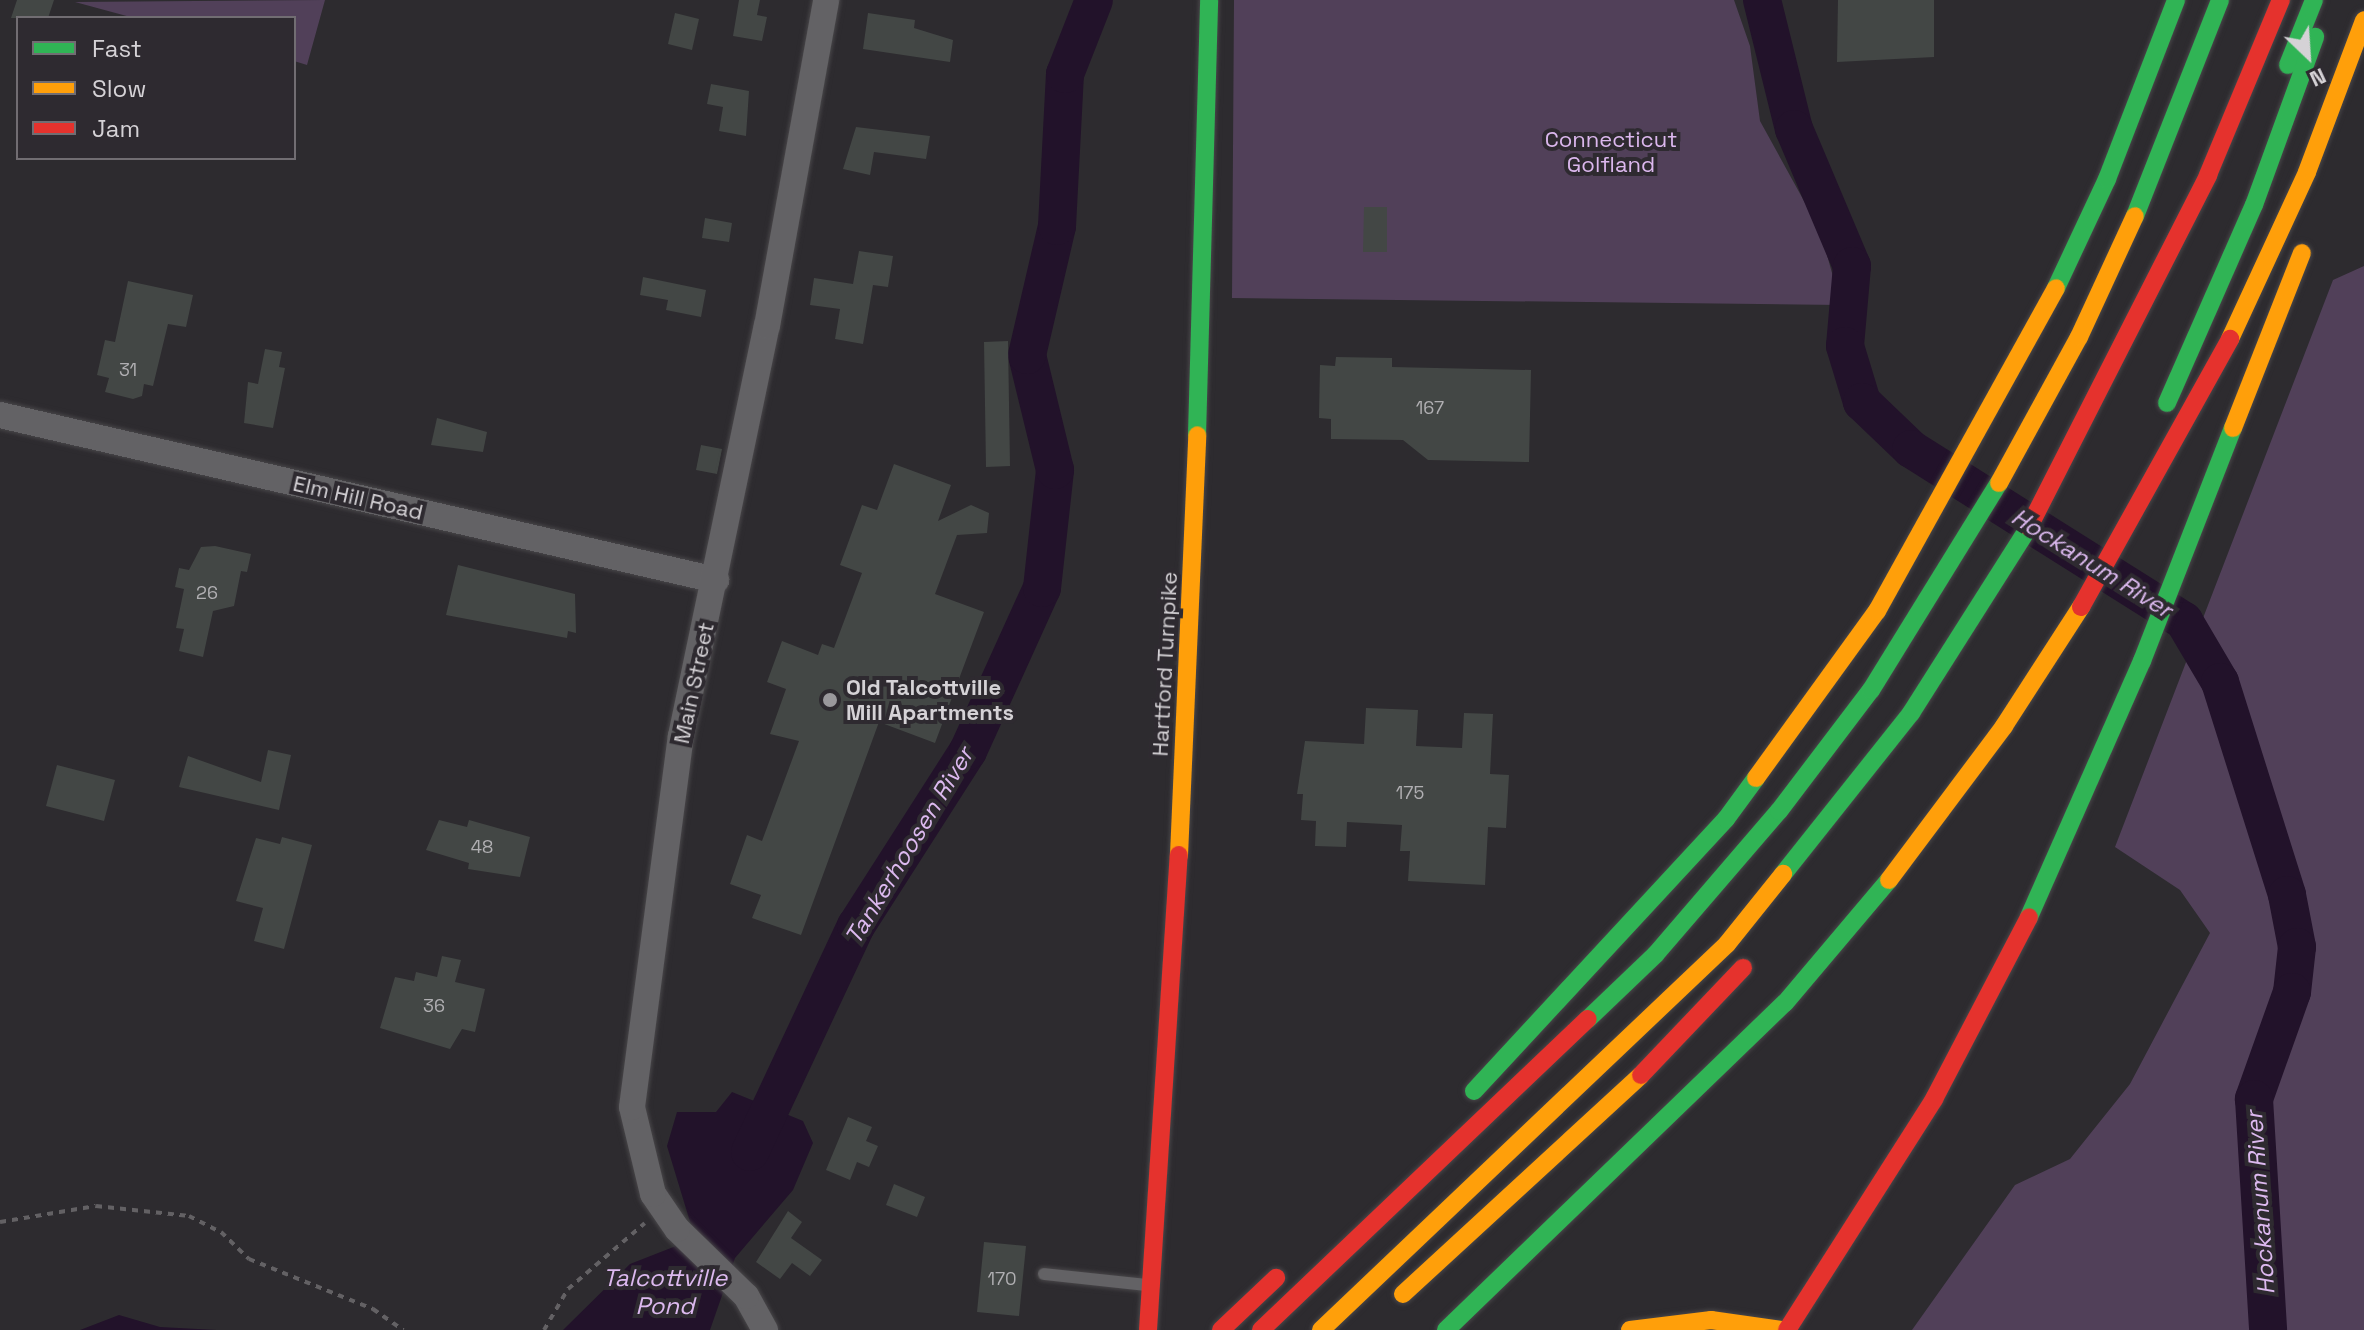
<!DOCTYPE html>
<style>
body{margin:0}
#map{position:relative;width:2364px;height:1330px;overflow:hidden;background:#2d2b2f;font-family:"Space Grotesk",sans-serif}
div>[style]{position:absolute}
.green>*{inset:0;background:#514059}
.water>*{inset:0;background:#22122a}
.river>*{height:38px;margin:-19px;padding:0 19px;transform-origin:19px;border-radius:19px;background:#22122a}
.building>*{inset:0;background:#434745}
.path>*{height:4px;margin-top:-2px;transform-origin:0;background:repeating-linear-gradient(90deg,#636164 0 6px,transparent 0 12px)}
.roads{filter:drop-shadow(0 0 2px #484649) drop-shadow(0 0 2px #484649)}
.lane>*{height:12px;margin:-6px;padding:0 6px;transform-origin:6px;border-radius:6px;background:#636265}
.street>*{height:26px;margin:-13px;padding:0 13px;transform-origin:13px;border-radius:13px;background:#636265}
.fast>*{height:18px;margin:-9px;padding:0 9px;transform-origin:9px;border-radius:9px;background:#30b455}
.slow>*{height:18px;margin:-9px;padding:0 9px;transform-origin:9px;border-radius:9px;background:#ff9f0a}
.jam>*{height:18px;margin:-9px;padding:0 9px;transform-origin:9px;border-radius:9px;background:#e5322d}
.dots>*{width:22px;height:22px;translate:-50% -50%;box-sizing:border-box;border:4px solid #2e2a30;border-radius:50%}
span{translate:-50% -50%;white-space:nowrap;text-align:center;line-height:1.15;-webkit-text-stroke:8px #2e2a30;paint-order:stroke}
.number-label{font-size:18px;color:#b0afb2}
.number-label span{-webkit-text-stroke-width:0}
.park-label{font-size:22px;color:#dbb7ed}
.street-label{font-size:22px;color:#d5d2d6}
.poi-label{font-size:22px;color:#d5d2d6;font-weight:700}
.left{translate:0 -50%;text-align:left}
.water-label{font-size:24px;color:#dcb9ef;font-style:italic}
.legend{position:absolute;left:16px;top:16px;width:280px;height:144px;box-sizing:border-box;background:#2e2a30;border:2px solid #716d72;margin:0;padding:10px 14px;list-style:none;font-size:24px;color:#d5d2d6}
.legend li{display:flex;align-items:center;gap:16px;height:40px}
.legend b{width:40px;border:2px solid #716d72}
.north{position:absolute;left:2268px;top:16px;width:80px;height:80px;-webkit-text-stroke:6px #2e2a30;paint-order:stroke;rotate:155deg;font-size:22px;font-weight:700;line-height:32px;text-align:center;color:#d5d2d6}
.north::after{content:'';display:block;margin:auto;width:28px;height:36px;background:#d5d2d6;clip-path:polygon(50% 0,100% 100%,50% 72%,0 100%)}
</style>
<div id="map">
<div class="green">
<i style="clip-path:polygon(325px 0,307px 65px,294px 61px,294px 18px,134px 18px,75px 2px)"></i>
<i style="clip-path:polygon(1234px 0,1734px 0,1750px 46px,1760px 121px,1820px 230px,1841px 305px,1232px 298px)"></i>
<i style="clip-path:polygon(2364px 266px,2364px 1330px,1912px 1330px,2015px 1185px,2070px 1159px,2130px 1084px,2210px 933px,2180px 890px,2115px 847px,2333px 280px)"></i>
</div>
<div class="water">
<i style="clip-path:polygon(732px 1092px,803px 1121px,813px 1143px,793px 1190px,735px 1258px,710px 1330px,563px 1330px,630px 1264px,676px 1246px,691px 1225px,667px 1146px,677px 1112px,716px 1112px)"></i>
<i style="clip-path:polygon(119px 1315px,160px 1327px,217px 1330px,80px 1330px)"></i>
</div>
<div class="river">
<i style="left:1762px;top:0;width:133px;rotate:76.1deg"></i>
<i style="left:1794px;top:129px;width:149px;rotate:67.1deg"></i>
<i style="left:1852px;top:266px;width:80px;rotate:95deg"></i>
<i style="left:1845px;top:346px;width:59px;rotate:73.1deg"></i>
<i style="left:1862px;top:402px;width:68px;rotate:43.8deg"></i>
<i style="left:1911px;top:449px;width:323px;rotate:32.2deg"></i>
<i style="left:2184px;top:621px;width:71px;rotate:59.5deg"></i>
<i style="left:2220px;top:682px;width:223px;rotate:72.5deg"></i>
<i style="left:2287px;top:895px;width:53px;rotate:79.1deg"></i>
<i style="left:2297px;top:947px;width:45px;rotate:96.3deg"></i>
<i style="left:2292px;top:992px;width:114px;rotate:109.6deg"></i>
<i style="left:2254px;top:1099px;width:231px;rotate:86.5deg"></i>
<i style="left:750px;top:1152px;width:250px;rotate:-64.9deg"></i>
<i style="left:856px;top:926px;width:208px;rotate:-57.4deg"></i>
<i style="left:968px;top:751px;width:179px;rotate:-65.6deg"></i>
<i style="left:1042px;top:588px;width:119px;rotate:-83.7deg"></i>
<i style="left:1055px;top:470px;width:118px;rotate:-103.7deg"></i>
<i style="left:1027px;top:355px;width:132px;rotate:-76.9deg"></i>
<i style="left:1057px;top:226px;width:152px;rotate:-87deg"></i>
<i style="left:1065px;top:74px;width:79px;rotate:-68.6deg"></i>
</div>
<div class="building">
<i style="clip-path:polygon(17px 0,54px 0,48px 18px,11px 18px)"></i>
<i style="clip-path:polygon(739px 0,760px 0,757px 15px,767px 17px,762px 41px,733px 36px)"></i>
<i style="clip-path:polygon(1838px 0,1934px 0,1934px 57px,1837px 62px)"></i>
<i style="clip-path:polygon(675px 13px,699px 19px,692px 50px,668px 44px)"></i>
<i style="clip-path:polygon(868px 13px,915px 20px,914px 28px,953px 40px,950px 62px,863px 49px)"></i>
<i style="clip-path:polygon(711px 84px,749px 91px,746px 136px,719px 131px,723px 107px,707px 104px)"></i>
<i style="clip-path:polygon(856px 127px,930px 136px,926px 159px,874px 152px,870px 175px,843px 169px)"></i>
<i style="clip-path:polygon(1364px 207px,1387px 207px,1387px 252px,1363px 252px)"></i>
<i style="clip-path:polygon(705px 218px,732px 223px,729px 242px,702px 238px)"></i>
<i style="clip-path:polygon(859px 251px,893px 256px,888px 287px,873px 285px,863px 344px,835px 339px,840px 309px,810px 305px,814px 278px,853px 284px)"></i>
<i style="clip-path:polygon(643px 277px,706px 290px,701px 317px,666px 310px,668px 300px,640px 295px)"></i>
<i style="clip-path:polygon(128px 281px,193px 295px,186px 327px,168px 324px,153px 386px,144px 384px,142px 396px,133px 399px,105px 392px,109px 378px,97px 375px,105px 340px,115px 342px)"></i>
<i style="clip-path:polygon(1008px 341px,1010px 466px,986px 467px,984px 342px)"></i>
<i style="clip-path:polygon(265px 349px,282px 352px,279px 367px,285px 368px,273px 428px,244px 423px,248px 382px,258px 384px)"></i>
<i style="clip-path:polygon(1336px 357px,1392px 358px,1392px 367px,1531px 370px,1529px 462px,1428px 460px,1403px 440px,1331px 439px,1331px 419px,1319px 418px,1320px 365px,1335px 366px)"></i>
<i style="clip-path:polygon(437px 418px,487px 432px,483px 452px,431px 445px)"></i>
<i style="clip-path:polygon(701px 445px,722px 449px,717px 474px,696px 470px)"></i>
<i style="clip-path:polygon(894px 464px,951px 485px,938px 521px,971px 505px,989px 513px,987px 533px,957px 535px,935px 594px,984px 612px,935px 743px,879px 722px,801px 935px,752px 918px,761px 895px,730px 884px,747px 835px,762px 841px,799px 741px,770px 734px,786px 689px,767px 682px,782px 641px,818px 655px,822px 644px,834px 648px,862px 573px,840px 565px,862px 505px,877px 510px)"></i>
<i style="clip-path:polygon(215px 546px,251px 554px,247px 572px,241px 571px,234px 606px,213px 611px,203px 657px,179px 651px,184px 629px,176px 628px,184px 589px,175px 587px,179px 568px,189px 570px,201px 547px)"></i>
<i style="clip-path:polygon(458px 565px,575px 594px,576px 633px,568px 631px,567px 638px,446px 615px)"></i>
<i style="clip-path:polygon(1366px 708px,1418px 710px,1416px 746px,1462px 748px,1464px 713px,1493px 714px,1490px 774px,1509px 775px,1506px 828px,1488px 827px,1485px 885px,1408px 881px,1410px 851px,1400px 851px,1402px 825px,1347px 822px,1346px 847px,1315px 846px,1316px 821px,1301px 820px,1303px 794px,1297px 794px,1305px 741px,1364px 744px)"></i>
<i style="clip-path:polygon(268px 750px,291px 755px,279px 810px,179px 787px,188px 756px,261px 782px)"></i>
<i style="clip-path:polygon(57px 765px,115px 780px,104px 821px,46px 806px)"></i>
<i style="clip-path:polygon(439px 820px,467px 827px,469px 820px,530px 837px,520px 877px,468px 869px,469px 863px,426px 850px)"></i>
<i style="clip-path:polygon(282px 837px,312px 845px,284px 949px,254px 941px,263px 908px,236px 901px,256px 838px,280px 844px)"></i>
<i style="clip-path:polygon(442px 956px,461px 960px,455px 982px,485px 989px,475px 1032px,462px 1029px,450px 1049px,380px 1028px,395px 977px,414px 981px,416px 972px,437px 977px)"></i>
<i style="clip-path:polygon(848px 1117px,872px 1127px,866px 1141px,878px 1146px,869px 1167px,857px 1162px,850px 1180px,826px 1170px)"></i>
<i style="clip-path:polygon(894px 1184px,925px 1197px,917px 1217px,886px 1205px)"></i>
<i style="clip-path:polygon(788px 1211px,802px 1222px,791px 1238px,822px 1260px,810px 1276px,792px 1263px,780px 1279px,756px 1262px)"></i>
<i style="clip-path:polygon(984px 1242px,1026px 1246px,1019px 1316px,977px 1312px)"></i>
</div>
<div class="path">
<i style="left:0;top:1222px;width:97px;rotate:-9.5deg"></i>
<i style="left:96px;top:1206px;width:94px;rotate:6.1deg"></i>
<i style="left:189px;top:1216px;width:36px;rotate:27deg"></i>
<i style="left:221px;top:1232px;width:39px;rotate:44deg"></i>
<i style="left:249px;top:1259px;width:134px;rotate:22deg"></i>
<i style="left:373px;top:1309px;width:37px;rotate:35deg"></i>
<i style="left:544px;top:1330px;width:48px;rotate:-59.7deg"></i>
<i style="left:568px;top:1289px;width:101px;rotate:-40.6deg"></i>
</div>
<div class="roads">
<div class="lane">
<i style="left:1044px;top:1274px;width:104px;rotate:6.1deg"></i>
</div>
<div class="street">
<i style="left:0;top:415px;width:735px;rotate:12.98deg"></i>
<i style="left:765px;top:1330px;width:39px;rotate:-119deg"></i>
<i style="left:746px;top:1296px;width:96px;rotate:-135.8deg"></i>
<i style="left:677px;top:1229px;width:42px;rotate:-124.4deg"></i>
<i style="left:653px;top:1194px;width:89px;rotate:-103.6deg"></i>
<i style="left:632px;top:1107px;width:374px;rotate:-82.5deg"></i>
<i style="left:681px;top:736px;width:419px;rotate:-78.2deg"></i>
<i style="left:767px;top:326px;width:331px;rotate:-79.7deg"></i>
</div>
<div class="fast">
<i style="left:2288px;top:65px;width:70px;rotate:-68.2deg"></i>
<i style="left:2135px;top:216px;width:232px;rotate:-68.5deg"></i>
<i style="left:2056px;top:288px;width:120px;rotate:-64.9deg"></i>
<i style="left:2107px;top:179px;width:192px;rotate:-68.9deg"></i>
<i style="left:2167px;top:403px;width:216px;rotate:-66.3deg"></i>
<i style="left:2254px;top:205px;width:179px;rotate:-70deg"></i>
<i style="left:1197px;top:435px;width:435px;rotate:-88.4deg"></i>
<i style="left:1783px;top:874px;width:206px;rotate:-51.5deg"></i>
<i style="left:1911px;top:713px;width:220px;rotate:-57.6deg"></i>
<i style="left:2029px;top:917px;width:280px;rotate:-66.2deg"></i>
<i style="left:2142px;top:661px;width:250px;rotate:-68.7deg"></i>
<i style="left:1588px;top:1019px;width:93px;rotate:-43.7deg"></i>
<i style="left:1655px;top:955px;width:190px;rotate:-49.3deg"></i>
<i style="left:1779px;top:811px;width:152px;rotate:-52.8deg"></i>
<i style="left:1871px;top:690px;width:243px;rotate:-58.3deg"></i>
<i style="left:1474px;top:1091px;width:371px;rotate:-47.2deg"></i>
<i style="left:1726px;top:819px;width:51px;rotate:-53.8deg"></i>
<i style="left:1446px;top:1330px;width:471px;rotate:-44deg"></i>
<i style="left:1785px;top:1003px;width:161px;rotate:-49.8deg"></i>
</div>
<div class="slow">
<i style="left:2230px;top:339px;width:184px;rotate:-65.2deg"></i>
<i style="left:2307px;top:172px;width:162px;rotate:-69.4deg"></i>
<i style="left:2233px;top:428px;width:188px;rotate:-68.5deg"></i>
<i style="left:1999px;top:483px;width:166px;rotate:-61.3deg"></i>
<i style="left:2079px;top:337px;width:133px;rotate:-65.2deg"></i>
<i style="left:1756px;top:778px;width:206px;rotate:-54.1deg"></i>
<i style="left:1877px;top:611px;width:369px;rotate:-61deg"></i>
<i style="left:1179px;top:855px;width:420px;rotate:-87.5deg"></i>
<i style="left:1889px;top:880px;width:192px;rotate:-53.2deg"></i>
<i style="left:2004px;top:726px;width:142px;rotate:-57.1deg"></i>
<i style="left:1403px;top:1294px;width:323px;rotate:-42.6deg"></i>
<i style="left:1321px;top:1330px;width:560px;rotate:-43.55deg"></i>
<i style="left:1727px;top:944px;width:90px;rotate:-51.3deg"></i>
<i style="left:1630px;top:1330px;width:82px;rotate:-7deg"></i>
<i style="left:1711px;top:1320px;width:71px;rotate:8.1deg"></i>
</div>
<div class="jam">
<i style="left:2029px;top:527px;width:395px;rotate:-63deg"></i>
<i style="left:2208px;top:175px;width:190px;rotate:-67.4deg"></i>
<i style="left:2081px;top:607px;width:307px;rotate:-60.9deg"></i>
<i style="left:1641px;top:1075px;width:148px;rotate:-46.4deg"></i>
<i style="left:1148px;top:1330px;width:476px;rotate:-86.3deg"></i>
<i style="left:1221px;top:1330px;width:76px;rotate:-43.4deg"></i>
<i style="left:1261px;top:1330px;width:451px;rotate:-43.6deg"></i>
<i style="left:1787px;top:1330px;width:274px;rotate:-57.5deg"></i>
<i style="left:1934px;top:1099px;width:205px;rotate:-62.4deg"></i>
</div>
</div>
<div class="dots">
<i style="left:830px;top:700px;background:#9a989c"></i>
</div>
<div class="number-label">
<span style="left:128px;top:370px">31</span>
<span style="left:1430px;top:408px">167</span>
<span style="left:207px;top:593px">26</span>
<span style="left:1410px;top:793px">175</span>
<span style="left:482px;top:847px">48</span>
<span style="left:434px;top:1006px">36</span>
<span style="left:1002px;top:1279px">170</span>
</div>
<div class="park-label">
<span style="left:1611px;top:152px">Connecticut<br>Golfland</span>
</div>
<div class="street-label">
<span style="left:358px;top:498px;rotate:13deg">Elm Hill Road</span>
<span style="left:1165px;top:664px;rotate:-87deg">Hartford Turnpike</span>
<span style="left:694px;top:683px;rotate:-78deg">Main Street</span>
</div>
<div class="poi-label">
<span class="left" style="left:846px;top:700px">Old Talcottville<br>Mill Apartments</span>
</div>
<div class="water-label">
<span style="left:2092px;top:563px;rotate:32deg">Hockanum River</span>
<span style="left:909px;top:846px;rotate:-59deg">Tankerhoosen River</span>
<span style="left:2260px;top:1203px;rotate:-94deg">Hockanum River</span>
<span style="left:665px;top:1292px">Talcottville<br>Pond</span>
</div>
<ul class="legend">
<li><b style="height:10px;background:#30b455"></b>Fast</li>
<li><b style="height:10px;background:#ff9f0a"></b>Slow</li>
<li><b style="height:10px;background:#e5322d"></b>Jam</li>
</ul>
<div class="north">N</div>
</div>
